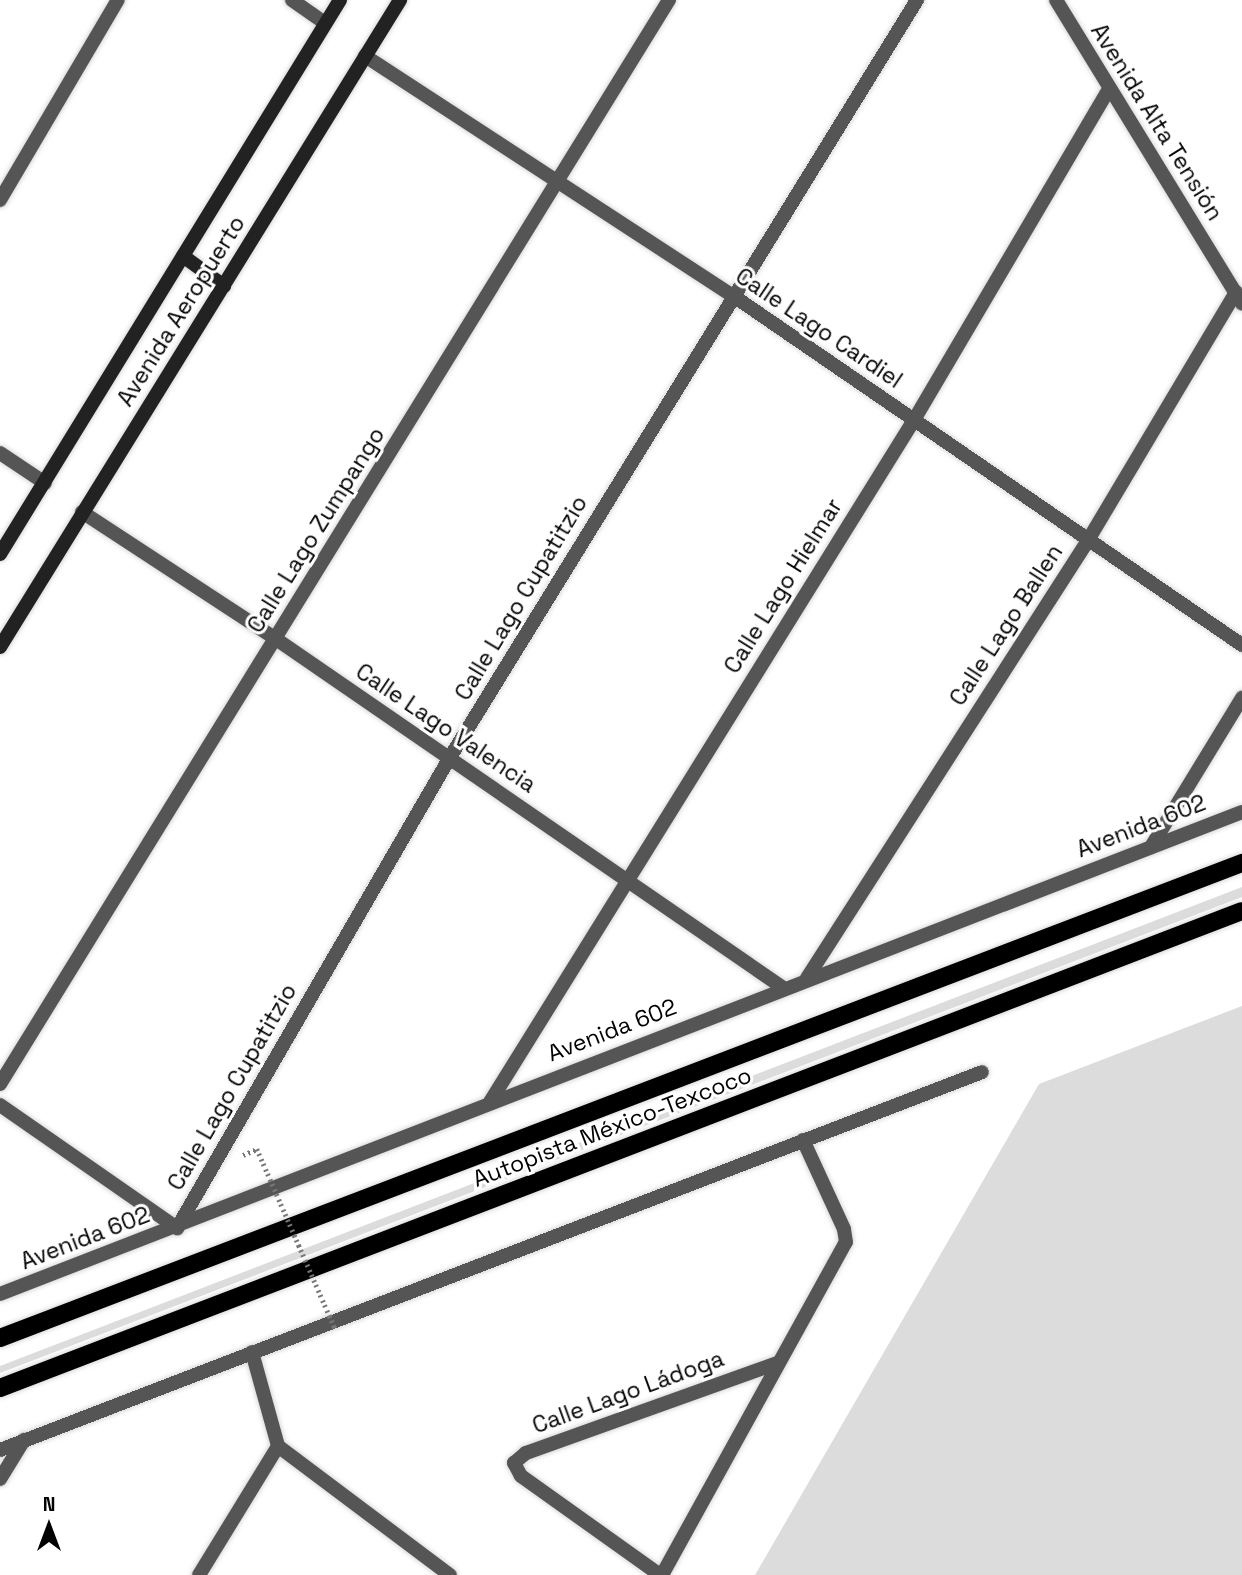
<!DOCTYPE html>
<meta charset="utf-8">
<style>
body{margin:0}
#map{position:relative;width:1242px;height:1575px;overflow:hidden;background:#fff;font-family:"Space Grotesk",sans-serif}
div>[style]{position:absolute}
.green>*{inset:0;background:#dcdcdc}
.path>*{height:4.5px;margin-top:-2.25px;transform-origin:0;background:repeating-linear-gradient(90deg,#777 0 2px,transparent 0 5.5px)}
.roads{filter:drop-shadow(0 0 2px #dbdbdb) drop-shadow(0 0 2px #dbdbdb)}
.minor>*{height:14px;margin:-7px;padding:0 7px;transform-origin:7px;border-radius:7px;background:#555}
.tertiary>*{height:14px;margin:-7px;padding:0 7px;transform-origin:7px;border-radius:7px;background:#555}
.secondary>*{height:14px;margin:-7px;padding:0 7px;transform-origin:7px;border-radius:7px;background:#222}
.primary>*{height:18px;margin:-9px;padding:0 9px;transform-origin:9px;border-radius:9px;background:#000}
.path-bridge>*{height:4.5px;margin-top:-2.25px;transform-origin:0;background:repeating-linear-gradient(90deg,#777 0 2px,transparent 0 5.5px)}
span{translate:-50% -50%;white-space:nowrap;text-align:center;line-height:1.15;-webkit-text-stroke:6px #fff;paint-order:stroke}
.street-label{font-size:23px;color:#000}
.north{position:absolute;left:14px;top:1491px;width:70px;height:70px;-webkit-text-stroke:5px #fff;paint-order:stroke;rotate:0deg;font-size:19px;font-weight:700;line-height:28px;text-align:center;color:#000}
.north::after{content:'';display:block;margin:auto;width:24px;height:32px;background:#000;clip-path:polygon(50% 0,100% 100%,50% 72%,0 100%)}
</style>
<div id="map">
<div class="green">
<i style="clip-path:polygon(1242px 887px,1242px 897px,0 1373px,0 1366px)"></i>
<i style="clip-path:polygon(1242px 1006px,1242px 1575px,755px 1575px,1039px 1084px)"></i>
</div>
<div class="path">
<i style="left:243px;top:1155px;width:15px;rotate:-23deg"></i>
</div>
<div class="roads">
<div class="minor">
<i style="left:292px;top:0;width:40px;rotate:34.9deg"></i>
<i style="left:1056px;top:0;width:356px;rotate:58.5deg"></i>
<i style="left:365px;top:56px;width:438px;rotate:33.1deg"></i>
<i style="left:732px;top:295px;width:619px;rotate:34.46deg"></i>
<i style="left:0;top:200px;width:232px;rotate:-59.5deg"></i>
<i style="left:0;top:453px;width:54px;rotate:33.7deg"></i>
<i style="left:82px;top:512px;width:232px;rotate:33.2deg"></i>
<i style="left:276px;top:639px;width:614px;rotate:34.52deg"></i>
<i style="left:1151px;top:847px;width:175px;rotate:-58.6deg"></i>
<i style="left:807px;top:978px;width:518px;rotate:-57.29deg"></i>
<i style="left:1087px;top:542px;width:291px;rotate:-59.2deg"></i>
<i style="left:0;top:1084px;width:1274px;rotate:-58.32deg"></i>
<i style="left:490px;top:1102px;width:803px;rotate:-58.13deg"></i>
<i style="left:914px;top:420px;width:382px;rotate:-59.5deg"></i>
<i style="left:0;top:1105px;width:216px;rotate:34.8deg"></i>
<i style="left:177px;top:1228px;width:542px;rotate:-59.89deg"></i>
<i style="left:449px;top:759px;width:892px;rotate:-58.34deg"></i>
<i style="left:252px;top:1352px;width:98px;rotate:74.5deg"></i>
<i style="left:278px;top:1446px;width:215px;rotate:36.9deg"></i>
<i style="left:0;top:1450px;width:1052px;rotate:-21.05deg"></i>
<i style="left:0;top:1479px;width:46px;rotate:-58.4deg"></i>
<i style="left:199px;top:1575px;width:151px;rotate:-58.5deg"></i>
<i style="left:660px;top:1575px;width:171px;rotate:-144.5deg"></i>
<i style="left:521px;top:1476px;width:15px;rotate:-118deg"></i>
<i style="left:514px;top:1463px;width:16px;rotate:-40deg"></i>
<i style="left:526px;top:1453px;width:267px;rotate:-19.7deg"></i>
<i style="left:662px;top:1575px;width:380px;rotate:-61.1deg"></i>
<i style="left:846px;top:1242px;width:13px;rotate:-99deg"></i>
<i style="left:844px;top:1229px;width:98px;rotate:-114.7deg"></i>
</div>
<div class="tertiary">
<i style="left:0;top:1294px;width:1332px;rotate:-21.21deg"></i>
</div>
<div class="secondary">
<i style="left:183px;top:256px;width:51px;rotate:36.2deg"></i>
<i style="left:0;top:554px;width:650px;rotate:-58.46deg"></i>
<i style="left:0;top:647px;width:761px;rotate:-58.27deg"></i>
</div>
<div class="primary">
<i style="left:0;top:1338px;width:1330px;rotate:-20.93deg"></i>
<i style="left:0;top:1388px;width:1330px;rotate:-21.01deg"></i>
</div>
</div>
<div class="path-bridge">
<i style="left:257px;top:1149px;width:195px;rotate:66.5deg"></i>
</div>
<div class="street-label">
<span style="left:1157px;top:122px;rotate:58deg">Avenida Alta Tensión</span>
<span style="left:181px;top:311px;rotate:-58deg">Avenida Aeropuerto</span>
<span style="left:819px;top:328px;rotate:34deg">Calle Lago Cardiel</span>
<span style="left:316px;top:530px;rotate:-58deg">Calle Lago Zumpango</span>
<span style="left:783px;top:586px;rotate:-58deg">Calle Lago Hielmar</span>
<span style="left:521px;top:598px;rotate:-59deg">Calle Lago Cupatitzio</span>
<span style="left:1006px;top:625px;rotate:-57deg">Calle Lago Ballen</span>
<span style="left:446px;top:728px;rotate:34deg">Calle Lago Valencia</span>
<span style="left:1141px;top:826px;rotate:-21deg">Avenida 602</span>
<span style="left:612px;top:1030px;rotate:-21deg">Avenida 602</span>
<span style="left:232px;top:1087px;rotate:-60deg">Calle Lago Cupatitzio</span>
<span style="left:612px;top:1127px;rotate:-21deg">Autopista México-Texcoco</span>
<span style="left:85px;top:1238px;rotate:-21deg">Avenida 602</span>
<span style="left:628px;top:1392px;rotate:-20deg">Calle Lago Ládoga</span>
</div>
<div class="north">N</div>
</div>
